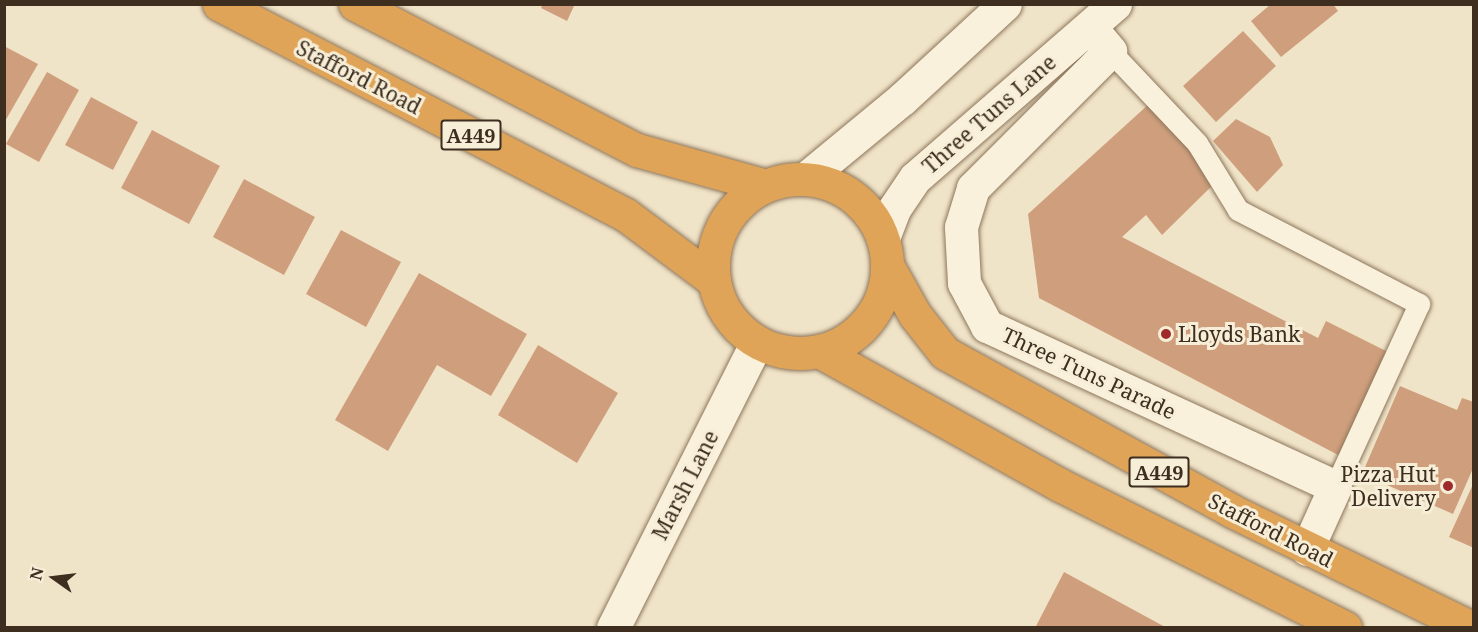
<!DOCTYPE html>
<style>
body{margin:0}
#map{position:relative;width:1478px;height:632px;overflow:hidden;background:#f0e4c8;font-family:"Noto Serif",serif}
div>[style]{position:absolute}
.building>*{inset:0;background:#cf9f7d}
.roads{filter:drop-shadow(0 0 2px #8d765c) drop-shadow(0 0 2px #8d765c)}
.lane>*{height:21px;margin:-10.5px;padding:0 10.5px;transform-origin:10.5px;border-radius:10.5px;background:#faf1dc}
.street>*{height:33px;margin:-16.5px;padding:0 16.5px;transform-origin:16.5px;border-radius:16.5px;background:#faf1dc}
.secondary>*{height:33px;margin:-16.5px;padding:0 16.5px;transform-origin:16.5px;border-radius:16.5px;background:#faf1dc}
.highway>*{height:33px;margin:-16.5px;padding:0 16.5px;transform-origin:16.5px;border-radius:16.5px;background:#e0a458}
.highway>.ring{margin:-16.5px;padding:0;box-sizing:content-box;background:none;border:33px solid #e0a458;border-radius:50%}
.dots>*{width:16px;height:16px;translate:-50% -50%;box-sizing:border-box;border:3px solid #f7eed8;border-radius:50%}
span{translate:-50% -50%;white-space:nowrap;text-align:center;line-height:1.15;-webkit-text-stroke:6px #f7eed8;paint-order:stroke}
.shield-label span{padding:2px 4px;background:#f7eed8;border:2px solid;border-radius:4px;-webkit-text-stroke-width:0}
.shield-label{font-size:20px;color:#3d2e20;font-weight:700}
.street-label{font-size:21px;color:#3d2e20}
.poi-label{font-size:21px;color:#3d2e20}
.left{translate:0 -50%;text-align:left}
.right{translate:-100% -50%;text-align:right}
.frame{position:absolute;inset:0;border:6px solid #3d2e20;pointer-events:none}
.north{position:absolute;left:24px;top:548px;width:60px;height:60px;-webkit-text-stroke:4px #f7eed8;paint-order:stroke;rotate:284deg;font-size:16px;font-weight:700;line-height:24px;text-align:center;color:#3d2e20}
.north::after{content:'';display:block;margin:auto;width:21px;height:27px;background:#3d2e20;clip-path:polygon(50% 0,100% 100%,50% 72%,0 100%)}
</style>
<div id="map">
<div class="building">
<i style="clip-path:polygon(543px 4px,575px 4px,567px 21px,541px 8px)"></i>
<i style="clip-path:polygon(1271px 4px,1333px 4px,1338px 11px,1281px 57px,1251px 21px)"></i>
<i style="clip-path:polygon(1243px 31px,1276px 66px,1216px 122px,1183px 86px)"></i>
<i style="clip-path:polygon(4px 46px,38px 64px,4px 123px)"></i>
<i style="clip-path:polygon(47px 72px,79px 90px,39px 162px,6px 144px)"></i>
<i style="clip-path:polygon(91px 97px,138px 122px,113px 170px,65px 145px)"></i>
<i style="clip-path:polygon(1150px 103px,1220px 178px,1162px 235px,1146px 215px,1122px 237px,1318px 338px,1326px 321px,1392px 354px,1340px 456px,1039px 298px,1028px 214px)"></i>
<i style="clip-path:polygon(1236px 119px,1270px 137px,1283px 165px,1257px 192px,1213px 141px)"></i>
<i style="clip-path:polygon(152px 130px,220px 166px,189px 224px,121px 188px)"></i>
<i style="clip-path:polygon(244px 179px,315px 217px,284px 275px,213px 237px)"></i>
<i style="clip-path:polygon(341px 230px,401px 262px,366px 327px,306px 294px)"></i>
<i style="clip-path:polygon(419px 273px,527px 334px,491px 396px,437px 365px,388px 451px,335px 420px)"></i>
<i style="clip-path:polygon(538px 345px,618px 393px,577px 463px,498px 415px)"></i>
<i style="clip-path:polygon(1400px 386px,1457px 410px,1462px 398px,1474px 402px,1474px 466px,1453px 514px,1362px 474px)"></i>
<i style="clip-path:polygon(1474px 482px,1474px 548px,1449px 537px)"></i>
<i style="clip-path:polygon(1064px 572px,1167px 628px,1035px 628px)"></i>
</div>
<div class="roads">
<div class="lane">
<i style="left:1110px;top:51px;width:127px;rotate:46.6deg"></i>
<i style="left:1197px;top:143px;width:79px;rotate:58.5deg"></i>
<i style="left:1238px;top:210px;width:204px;rotate:27.4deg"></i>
<i style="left:1419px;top:304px;width:201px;rotate:114.7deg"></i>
</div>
<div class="street">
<i style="left:1091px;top:28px;width:30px;rotate:50deg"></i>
<i style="left:1110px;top:51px;width:194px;rotate:135deg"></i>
<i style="left:973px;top:188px;width:41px;rotate:107.1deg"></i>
<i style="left:961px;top:227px;width:56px;rotate:86.9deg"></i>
<i style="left:964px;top:283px;width:49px;rotate:61.9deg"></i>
<i style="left:987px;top:326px;width:383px;rotate:24.8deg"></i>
<i style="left:1335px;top:487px;width:68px;rotate:114.3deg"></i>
<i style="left:613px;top:628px;width:320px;rotate:-63.3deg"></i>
</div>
<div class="secondary">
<i style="left:805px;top:179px;width:126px;rotate:-39.5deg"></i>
<i style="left:902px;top:99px;width:140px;rotate:-42.7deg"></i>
<i style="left:883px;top:238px;width:31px;rotate:-69deg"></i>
<i style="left:894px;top:209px;width:37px;rotate:-56deg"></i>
<i style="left:915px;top:178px;width:265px;rotate:-41deg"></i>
</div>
<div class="highway">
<i style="left:219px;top:4px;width:458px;rotate:27.4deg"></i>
<i style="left:626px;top:215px;width:109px;rotate:36.8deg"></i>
<i style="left:355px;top:4px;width:318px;rotate:27.4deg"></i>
<i style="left:637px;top:150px;width:130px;rotate:15.6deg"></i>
<i class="ring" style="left:713px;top:179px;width:141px;height:141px"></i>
<i style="left:887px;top:265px;width:57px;rotate:60.8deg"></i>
<i style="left:915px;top:315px;width:48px;rotate:51.7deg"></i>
<i style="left:945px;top:353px;width:328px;rotate:28.8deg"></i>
<i style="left:1232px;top:511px;width:267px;rotate:26deg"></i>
<i style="left:821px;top:352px;width:274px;rotate:29.1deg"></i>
<i style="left:1060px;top:485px;width:319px;rotate:26.6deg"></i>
</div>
</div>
<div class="dots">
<i style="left:1166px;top:334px;background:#9e2a2b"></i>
<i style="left:1448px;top:486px;background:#9e2a2b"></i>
</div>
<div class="shield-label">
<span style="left:471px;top:135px">A449</span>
<span style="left:1159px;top:472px">A449</span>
</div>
<div class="street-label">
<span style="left:359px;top:77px;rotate:27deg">Stafford Road</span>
<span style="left:989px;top:114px;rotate:-41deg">Three Tuns Lane</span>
<span style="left:1089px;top:373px;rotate:25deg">Three Tuns Parade</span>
<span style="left:685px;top:485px;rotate:-63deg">Marsh Lane</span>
<span style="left:1271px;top:530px;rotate:27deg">Stafford Road</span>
</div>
<div class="poi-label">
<span class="left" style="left:1178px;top:334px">Lloyds Bank</span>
<span class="right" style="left:1436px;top:486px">Pizza Hut<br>Delivery</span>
</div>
<div class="frame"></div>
<div class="north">N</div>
</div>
